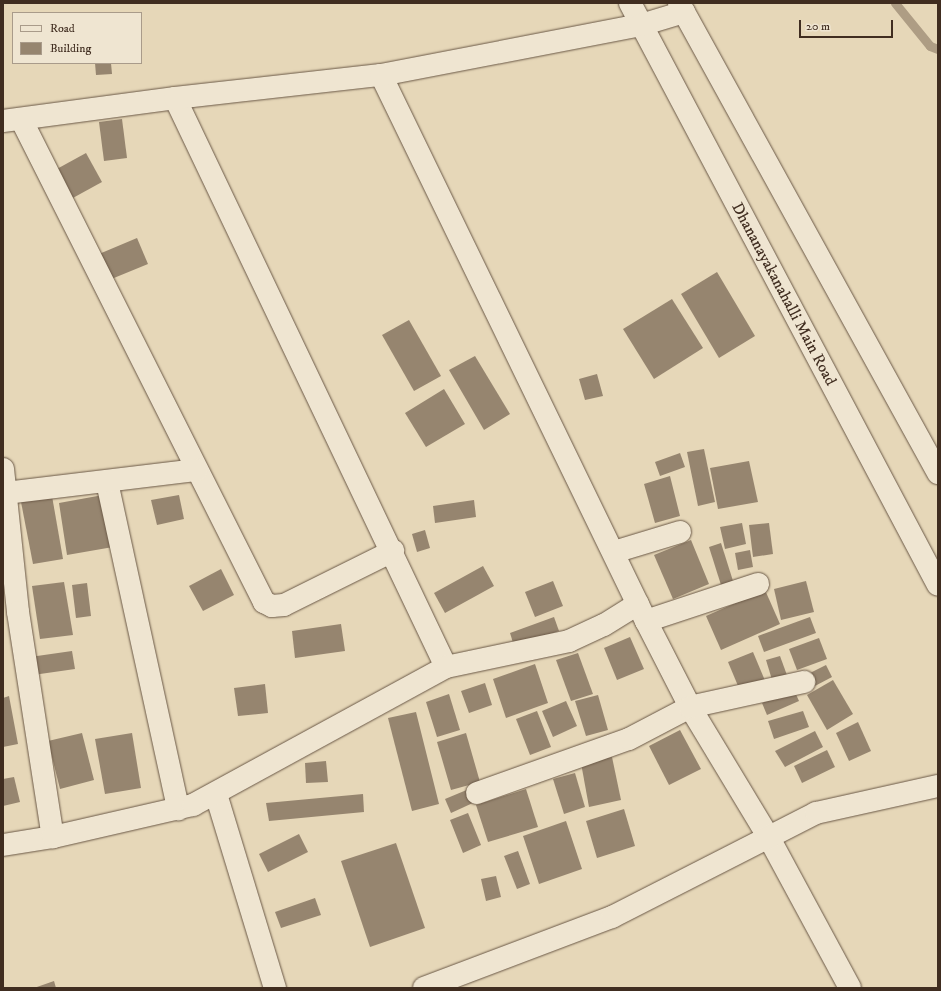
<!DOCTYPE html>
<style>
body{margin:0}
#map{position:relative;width:941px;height:991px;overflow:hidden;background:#e6d7b8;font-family:"IM FELL DW Pica",serif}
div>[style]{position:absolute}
.stream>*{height:9px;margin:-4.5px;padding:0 4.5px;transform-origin:4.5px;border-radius:4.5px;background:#ae9d84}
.building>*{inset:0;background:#96856f}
.roads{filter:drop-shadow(0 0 1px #6a5846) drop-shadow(0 0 1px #6a5846)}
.minor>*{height:22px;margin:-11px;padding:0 11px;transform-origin:11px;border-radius:11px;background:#efe5d1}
span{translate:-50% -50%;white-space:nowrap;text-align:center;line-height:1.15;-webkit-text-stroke:3px #efe5d1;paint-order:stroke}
.street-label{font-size:16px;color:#402d20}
.frame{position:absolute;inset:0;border:4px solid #402d20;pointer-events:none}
.legend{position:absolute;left:12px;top:12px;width:130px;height:52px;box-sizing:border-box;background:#efe5d1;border:1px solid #a99b8a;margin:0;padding:5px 7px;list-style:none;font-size:12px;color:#402d20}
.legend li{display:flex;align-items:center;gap:8px;height:20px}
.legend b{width:20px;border:1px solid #a99b8a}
.scale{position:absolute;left:799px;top:20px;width:94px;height:18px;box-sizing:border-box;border:2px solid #402d20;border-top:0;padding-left:5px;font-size:12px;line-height:14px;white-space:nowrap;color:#402d20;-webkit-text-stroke:3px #efe5d1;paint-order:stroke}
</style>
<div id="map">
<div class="stream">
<i style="left:895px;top:3px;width:55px;rotate:50.9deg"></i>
<i style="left:930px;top:46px;width:9px;rotate:21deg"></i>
</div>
<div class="building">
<i style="clip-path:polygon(95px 63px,111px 63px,112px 74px,96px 75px)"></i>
<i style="clip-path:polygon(122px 119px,127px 158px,104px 161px,99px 122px)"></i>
<i style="clip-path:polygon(86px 153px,102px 182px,71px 199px,55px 170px)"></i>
<i style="clip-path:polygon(137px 238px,148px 264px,109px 280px,99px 254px)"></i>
<i style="clip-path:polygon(717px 272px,755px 336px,719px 358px,681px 294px)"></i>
<i style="clip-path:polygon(672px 299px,703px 348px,654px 379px,623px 329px)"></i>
<i style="clip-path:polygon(409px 320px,441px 376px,414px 391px,382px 335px)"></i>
<i style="clip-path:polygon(475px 356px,510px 414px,484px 430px,449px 370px)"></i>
<i style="clip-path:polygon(597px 374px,603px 396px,585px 400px,579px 379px)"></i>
<i style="clip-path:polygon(444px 389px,465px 424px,426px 447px,405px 413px)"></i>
<i style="clip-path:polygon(704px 449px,715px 502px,698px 506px,687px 452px)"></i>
<i style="clip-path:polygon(680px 453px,685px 467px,660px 476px,655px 462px)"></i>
<i style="clip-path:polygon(749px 461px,758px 502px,718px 509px,710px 468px)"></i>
<i style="clip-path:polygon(670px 476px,680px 516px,655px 523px,644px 484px)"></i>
<i style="clip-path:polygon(103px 495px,113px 547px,67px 555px,59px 503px)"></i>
<i style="clip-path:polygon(179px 495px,184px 519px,157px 525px,151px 500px)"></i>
<i style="clip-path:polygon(52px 496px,63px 559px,33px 564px,21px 502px)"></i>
<i style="clip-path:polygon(474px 500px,476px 517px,435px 523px,433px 506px)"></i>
<i style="clip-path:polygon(742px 523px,746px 544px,725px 549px,720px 527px)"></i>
<i style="clip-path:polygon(769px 523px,773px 554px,753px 557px,749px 525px)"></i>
<i style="clip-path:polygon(425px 530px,430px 548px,417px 552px,412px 534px)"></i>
<i style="clip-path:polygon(691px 540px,709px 584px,673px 599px,654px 555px)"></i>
<i style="clip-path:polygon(721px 543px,733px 581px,721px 585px,709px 547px)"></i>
<i style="clip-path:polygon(750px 550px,753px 567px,738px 570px,735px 553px)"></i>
<i style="clip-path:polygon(483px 566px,494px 586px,445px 613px,434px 593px)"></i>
<i style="clip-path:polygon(221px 569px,234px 595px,203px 611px,189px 586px)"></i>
<i style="clip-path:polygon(553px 581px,563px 606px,535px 617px,525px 592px)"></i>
<i style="clip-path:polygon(806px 581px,814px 612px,781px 620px,774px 589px)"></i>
<i style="clip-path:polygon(64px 582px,73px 635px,40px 639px,32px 586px)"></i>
<i style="clip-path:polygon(87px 583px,91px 616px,76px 618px,72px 585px)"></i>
<i style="clip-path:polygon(765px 590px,780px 624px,721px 650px,706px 616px)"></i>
<i style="clip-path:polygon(554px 617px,559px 631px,514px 646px,510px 633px)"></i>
<i style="clip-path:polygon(810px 617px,816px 633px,764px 652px,758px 636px)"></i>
<i style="clip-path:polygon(341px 624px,345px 651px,295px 658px,292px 631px)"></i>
<i style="clip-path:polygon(630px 637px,644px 669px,617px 680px,604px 648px)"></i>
<i style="clip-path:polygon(819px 638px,827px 659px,797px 670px,789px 649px)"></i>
<i style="clip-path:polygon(72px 651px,75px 669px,33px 675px,30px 657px)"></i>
<i style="clip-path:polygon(753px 652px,766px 683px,741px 693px,728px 662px)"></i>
<i style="clip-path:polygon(578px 653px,593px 694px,571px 701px,556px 660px)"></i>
<i style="clip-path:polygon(780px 656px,788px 678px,773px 683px,766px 660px)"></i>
<i style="clip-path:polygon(535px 664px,548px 703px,506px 718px,493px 679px)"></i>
<i style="clip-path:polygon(826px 665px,832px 677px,813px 687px,806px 675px)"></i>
<i style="clip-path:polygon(833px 680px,853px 714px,827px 730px,807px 695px)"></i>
<i style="clip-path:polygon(485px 683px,492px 705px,469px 713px,461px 691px)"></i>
<i style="clip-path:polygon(265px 684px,268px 713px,238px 716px,234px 688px)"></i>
<i style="clip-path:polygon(794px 690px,799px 701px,767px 715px,762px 703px)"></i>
<i style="clip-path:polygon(449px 694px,460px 730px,437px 737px,426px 702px)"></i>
<i style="clip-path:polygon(598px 695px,608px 730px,586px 736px,575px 701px)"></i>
<i style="clip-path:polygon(9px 696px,18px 744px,3px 747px,3px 698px)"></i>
<i style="clip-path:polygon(566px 701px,577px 726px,553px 737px,542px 711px)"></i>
<i style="clip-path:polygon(537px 711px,551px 747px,530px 755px,516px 719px)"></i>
<i style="clip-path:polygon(803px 711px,809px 727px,774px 739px,768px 721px)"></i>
<i style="clip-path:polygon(416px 712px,439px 804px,412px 811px,388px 718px)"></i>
<i style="clip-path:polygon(858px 722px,871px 751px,849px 761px,836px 733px)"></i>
<i style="clip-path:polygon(680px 730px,701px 769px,669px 785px,649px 746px)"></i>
<i style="clip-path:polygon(815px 731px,823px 747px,785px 767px,775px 751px)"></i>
<i style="clip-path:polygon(82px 733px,94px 780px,60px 789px,48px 741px)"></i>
<i style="clip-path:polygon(132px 733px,141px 788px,105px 794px,95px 739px)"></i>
<i style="clip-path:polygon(466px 733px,480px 782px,451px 790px,437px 742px)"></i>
<i style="clip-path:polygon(827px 750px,835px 767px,802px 783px,794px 766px)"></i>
<i style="clip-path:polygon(612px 757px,621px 800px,589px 807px,581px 763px)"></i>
<i style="clip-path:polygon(326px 761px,328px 782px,306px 783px,305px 763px)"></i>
<i style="clip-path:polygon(575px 773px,585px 807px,564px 814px,553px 779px)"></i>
<i style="clip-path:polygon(14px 777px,20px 802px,3px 806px,3px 779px)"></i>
<i style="clip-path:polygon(469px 789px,475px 802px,451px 813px,445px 799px)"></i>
<i style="clip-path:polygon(526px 789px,538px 827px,488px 842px,476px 805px)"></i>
<i style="clip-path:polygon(363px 794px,364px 812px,269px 821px,266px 803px)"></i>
<i style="clip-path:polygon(624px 809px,635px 846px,597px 858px,586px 821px)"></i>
<i style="clip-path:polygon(468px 813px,481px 845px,463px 853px,450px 820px)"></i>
<i style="clip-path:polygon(566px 821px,582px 869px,539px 884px,523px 836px)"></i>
<i style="clip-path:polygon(299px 834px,308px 852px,268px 872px,259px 854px)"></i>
<i style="clip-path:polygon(396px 843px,425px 928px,370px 947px,341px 861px)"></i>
<i style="clip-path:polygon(518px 851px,530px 884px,517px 889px,504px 856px)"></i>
<i style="clip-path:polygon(496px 876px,501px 897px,486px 901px,481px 879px)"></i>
<i style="clip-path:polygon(315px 898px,321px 915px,281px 928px,275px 912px)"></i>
<i style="clip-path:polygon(54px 981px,56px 988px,34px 988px)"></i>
</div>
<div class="roads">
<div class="minor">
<i style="left:630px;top:3px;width:658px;rotate:62.11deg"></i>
<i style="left:679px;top:3px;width:537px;rotate:61.14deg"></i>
<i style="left:381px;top:75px;width:607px;rotate:64.11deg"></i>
<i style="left:646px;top:621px;width:97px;rotate:62.9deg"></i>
<i style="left:690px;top:707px;width:153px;rotate:58.9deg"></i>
<i style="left:769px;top:838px;width:170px;rotate:61.6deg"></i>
<i style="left:175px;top:98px;width:630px;rotate:64.53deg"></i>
<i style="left:21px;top:119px;width:541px;rotate:63.29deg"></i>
<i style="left:264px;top:602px;width:9px;rotate:27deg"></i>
<i style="left:272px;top:606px;width:12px;rotate:-5deg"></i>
<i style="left:284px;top:605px;width:122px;rotate:-26.4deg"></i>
<i style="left:3px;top:121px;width:174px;rotate:-7.6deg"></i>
<i style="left:175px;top:98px;width:207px;rotate:-6.4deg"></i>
<i style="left:381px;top:75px;width:265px;rotate:-10.9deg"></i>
<i style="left:641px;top:25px;width:45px;rotate:-16.8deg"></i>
<i style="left:3px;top:469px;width:144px;rotate:84deg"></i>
<i style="left:18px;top:612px;width:228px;rotate:81.2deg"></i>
<i style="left:107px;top:482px;width:335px;rotate:77.7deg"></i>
<i style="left:6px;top:493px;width:192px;rotate:-6.9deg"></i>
<i style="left:614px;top:552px;width:69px;rotate:-16.9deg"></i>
<i style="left:646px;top:621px;width:118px;rotate:-18.3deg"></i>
<i style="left:477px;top:793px;width:161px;rotate:-19.6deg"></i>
<i style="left:629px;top:739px;width:69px;rotate:-27.7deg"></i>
<i style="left:690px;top:707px;width:117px;rotate:-12.4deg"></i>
<i style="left:216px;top:794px;width:203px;rotate:73.1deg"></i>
<i style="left:3px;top:845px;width:51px;rotate:-9.1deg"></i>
<i style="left:53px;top:837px;width:144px;rotate:-12.9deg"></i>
<i style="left:193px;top:805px;width:288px;rotate:-28.6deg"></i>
<i style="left:446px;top:667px;width:126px;rotate:-11.9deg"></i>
<i style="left:569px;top:641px;width:38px;rotate:-25deg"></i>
<i style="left:604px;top:625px;width:40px;rotate:-32deg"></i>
<i style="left:424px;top:988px;width:201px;rotate:-20.7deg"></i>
<i style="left:612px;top:917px;width:229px;rotate:-27deg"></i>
<i style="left:816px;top:813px;width:125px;rotate:-12.5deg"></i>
</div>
</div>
<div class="street-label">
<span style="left:784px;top:294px;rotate:62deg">Dhananayakanahalli Main Road</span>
</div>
<div class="frame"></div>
<ul class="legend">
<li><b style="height:5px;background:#efe5d1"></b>Road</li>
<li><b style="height:11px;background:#96856f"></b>Building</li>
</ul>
<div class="scale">20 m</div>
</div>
